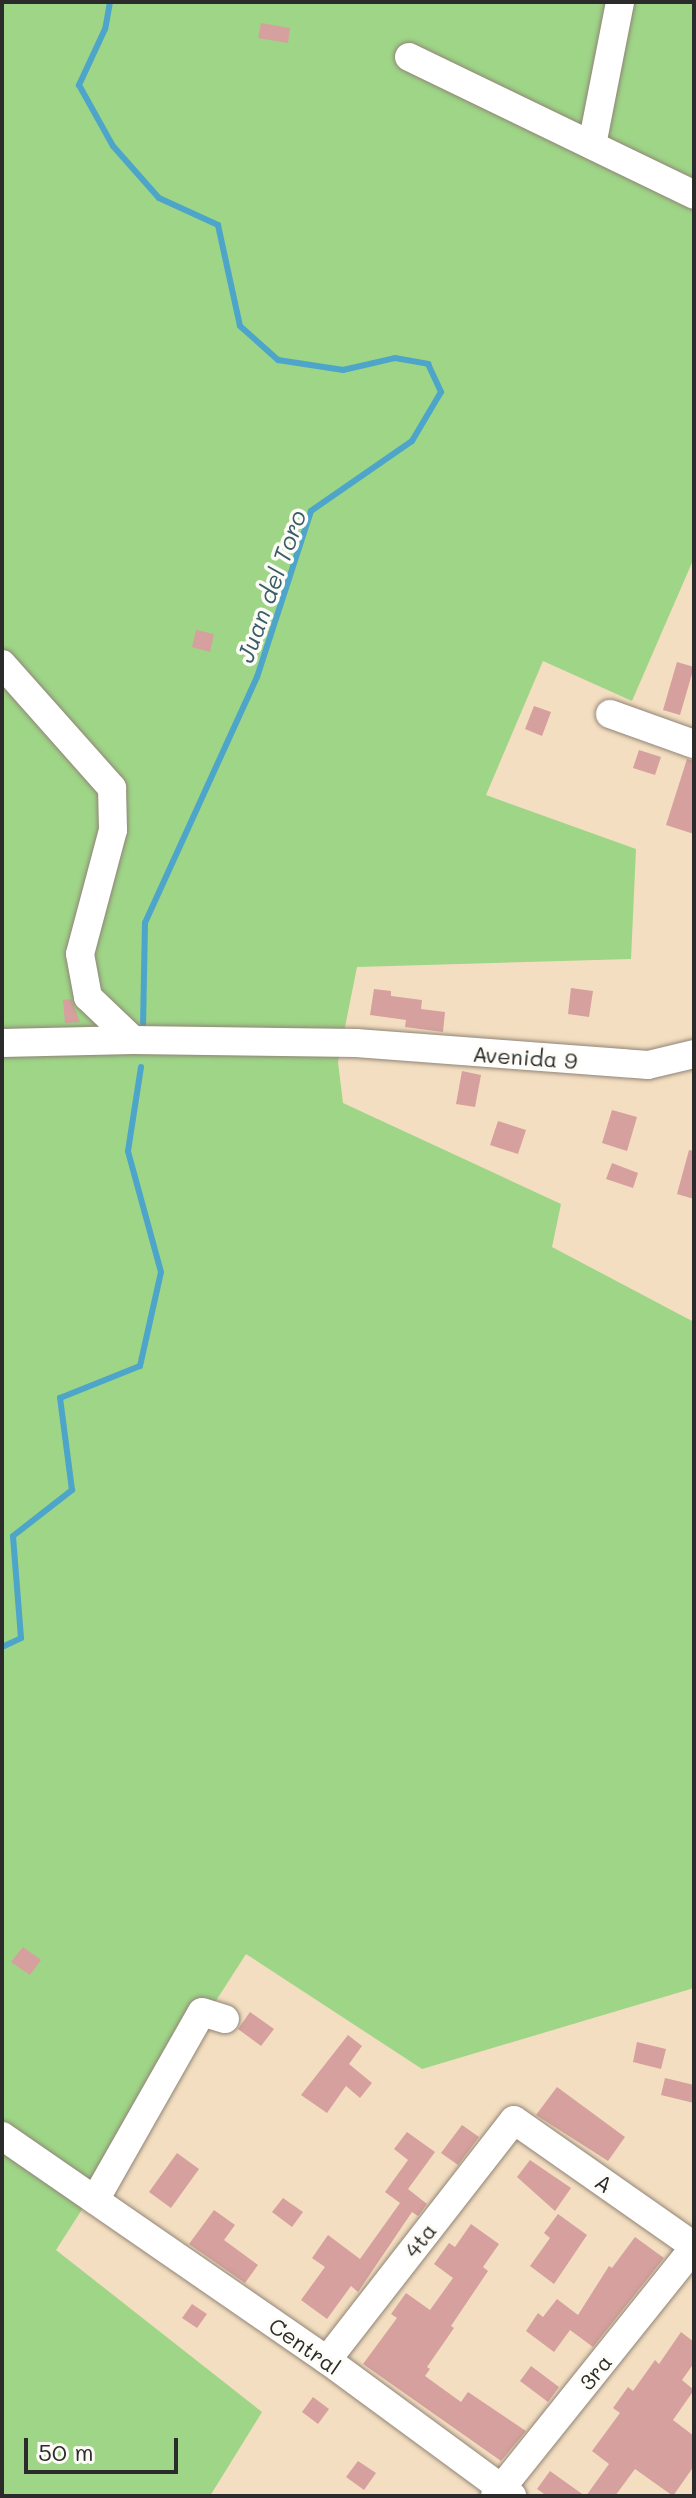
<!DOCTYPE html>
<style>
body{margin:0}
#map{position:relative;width:696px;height:2498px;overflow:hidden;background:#f4dec1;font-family:Mali,sans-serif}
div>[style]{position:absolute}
.green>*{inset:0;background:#9ed587}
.stream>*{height:6px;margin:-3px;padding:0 3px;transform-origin:3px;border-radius:3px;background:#4da5ca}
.building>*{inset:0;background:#d5a09d}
.roads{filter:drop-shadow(0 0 2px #908476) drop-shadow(0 0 2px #908476)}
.minor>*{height:28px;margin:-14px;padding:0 14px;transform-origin:14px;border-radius:14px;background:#fff}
span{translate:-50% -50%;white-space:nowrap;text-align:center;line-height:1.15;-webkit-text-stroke:7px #fdfcf7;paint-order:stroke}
.street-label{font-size:22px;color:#2b2b2b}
.water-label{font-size:24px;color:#395c6b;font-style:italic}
.frame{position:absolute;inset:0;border:4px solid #2b2b2b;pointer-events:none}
.scale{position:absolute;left:24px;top:2438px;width:154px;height:36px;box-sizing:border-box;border:4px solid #2b2b2b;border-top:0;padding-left:10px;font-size:24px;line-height:28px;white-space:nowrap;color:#2b2b2b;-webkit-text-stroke:6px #fdfcf7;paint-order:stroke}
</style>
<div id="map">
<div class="green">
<i style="clip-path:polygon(2px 2px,694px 2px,694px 558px,632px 701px,543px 661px,486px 795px,636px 849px,631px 959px,357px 967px,338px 1062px,343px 1103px,561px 1204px,552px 1247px,694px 1322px,694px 1988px,422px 2069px,246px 1954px,56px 2250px,262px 2412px,210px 2496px,2px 2496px)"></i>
</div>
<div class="stream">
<i style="left:110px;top:2px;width:27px;rotate:100deg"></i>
<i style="left:105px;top:29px;width:62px;rotate:114.9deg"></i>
<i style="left:79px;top:85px;width:70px;rotate:60.9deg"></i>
<i style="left:113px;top:146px;width:69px;rotate:48.5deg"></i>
<i style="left:159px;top:198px;width:65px;rotate:24.6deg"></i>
<i style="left:218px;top:225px;width:103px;rotate:77.7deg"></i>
<i style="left:240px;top:326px;width:51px;rotate:41.8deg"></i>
<i style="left:278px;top:360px;width:66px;rotate:8.7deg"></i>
<i style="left:343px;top:370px;width:53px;rotate:-13deg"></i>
<i style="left:395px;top:358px;width:34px;rotate:10deg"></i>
<i style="left:428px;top:364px;width:31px;rotate:65deg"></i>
<i style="left:441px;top:392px;width:57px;rotate:120.6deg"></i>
<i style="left:412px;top:441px;width:123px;rotate:145.3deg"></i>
<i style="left:311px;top:511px;width:175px;rotate:108deg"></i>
<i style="left:257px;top:677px;width:270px;rotate:114.5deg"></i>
<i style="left:145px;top:923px;width:101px;rotate:91.1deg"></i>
<i style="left:2px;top:1647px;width:21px;rotate:-25deg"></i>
<i style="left:21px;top:1638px;width:102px;rotate:-94.5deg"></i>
<i style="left:13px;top:1536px;width:75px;rotate:-37.9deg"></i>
<i style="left:72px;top:1490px;width:93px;rotate:-97.4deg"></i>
<i style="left:60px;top:1398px;width:86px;rotate:-21.8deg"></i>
<i style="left:140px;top:1366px;width:96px;rotate:-77.4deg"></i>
<i style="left:161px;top:1272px;width:125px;rotate:-105.3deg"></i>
<i style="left:128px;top:1151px;width:85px;rotate:-81.2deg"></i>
</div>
<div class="building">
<i style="clip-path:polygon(261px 23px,290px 28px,288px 43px,258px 38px)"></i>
<i style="clip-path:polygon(196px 630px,214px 634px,210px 652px,192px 647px)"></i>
<i style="clip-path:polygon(677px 662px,694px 667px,680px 715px,663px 710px)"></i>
<i style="clip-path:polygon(534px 706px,551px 712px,542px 736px,525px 729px)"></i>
<i style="clip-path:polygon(639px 750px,661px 757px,655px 775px,633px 768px)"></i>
<i style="clip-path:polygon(687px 759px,694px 761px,694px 834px,666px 825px)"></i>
<i style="clip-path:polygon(571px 988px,593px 991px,589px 1017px,568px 1014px)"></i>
<i style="clip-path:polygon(374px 989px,391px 991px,391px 996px,422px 1000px,421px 1009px,445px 1012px,443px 1032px,405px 1027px,406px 1020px,370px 1015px)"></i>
<i style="clip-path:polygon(71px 999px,80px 1022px,65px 1023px,63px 1000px)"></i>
<i style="clip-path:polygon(462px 1071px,481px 1075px,475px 1107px,456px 1104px)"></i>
<i style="clip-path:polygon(612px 1110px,637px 1117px,627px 1151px,602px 1143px)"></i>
<i style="clip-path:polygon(498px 1121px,526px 1130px,518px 1154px,490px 1145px)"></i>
<i style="clip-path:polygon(689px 1150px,694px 1151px,694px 1199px,677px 1194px)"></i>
<i style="clip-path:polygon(612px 1163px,638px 1173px,633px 1188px,606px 1179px)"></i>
<i style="clip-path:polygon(23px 1947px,41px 1960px,30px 1975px,11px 1962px)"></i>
<i style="clip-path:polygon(250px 2012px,274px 2029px,261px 2046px,238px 2029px)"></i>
<i style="clip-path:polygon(348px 2035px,362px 2046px,349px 2064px,372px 2083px,360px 2098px,346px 2086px,327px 2113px,301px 2095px)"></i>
<i style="clip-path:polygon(637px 2042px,666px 2049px,661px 2069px,633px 2062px)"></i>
<i style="clip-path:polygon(665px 2078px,694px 2085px,694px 2103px,661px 2095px)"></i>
<i style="clip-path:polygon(557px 2087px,625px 2137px,608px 2161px,536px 2115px)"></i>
<i style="clip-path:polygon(462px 2125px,479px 2137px,458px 2165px,441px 2153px)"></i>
<i style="clip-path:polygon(407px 2132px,435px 2152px,408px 2189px,427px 2204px,418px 2216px,412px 2212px,358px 2292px,351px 2286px,327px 2319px,301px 2300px,325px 2267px,312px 2258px,328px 2235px,360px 2259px,400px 2203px,385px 2192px,408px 2160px,394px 2149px)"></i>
<i style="clip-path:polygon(177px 2153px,199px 2169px,171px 2208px,149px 2192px)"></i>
<i style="clip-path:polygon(530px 2160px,571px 2188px,555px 2211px,517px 2177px)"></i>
<i style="clip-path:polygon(283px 2198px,303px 2212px,292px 2227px,272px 2212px)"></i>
<i style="clip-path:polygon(214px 2210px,235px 2225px,224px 2240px,258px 2265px,245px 2283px,189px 2244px)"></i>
<i style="clip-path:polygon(558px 2214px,587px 2235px,554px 2284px,530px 2266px,550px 2238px,544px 2233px)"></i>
<i style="clip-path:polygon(471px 2224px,499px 2244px,483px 2267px,488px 2271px,451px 2326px,454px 2328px,427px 2367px,430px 2369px,425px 2376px,461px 2402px,468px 2392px,526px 2431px,501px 2461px,363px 2364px,397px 2318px,391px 2314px,406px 2293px,430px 2310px,453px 2278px,434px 2264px,449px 2243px,455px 2247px)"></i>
<i style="clip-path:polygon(635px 2237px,664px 2258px,593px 2347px,570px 2330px,554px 2352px,526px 2331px,538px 2313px,543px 2317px,557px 2299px,578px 2315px,609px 2266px,612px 2268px)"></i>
<i style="clip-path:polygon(192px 2304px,207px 2314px,197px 2328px,182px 2318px)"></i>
<i style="clip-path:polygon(681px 2332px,694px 2342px,694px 2363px,682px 2380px,694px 2390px,673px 2420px,694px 2436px,694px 2466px,673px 2496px,635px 2469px,615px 2496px,586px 2496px,609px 2464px,592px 2451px,620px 2413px,613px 2408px,628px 2387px,633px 2391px,655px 2360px,659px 2364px)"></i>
<i style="clip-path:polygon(531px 2366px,559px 2387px,548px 2402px,520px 2381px)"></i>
<i style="clip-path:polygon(313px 2397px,329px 2409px,318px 2424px,302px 2412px)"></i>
<i style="clip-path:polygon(358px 2461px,376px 2473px,364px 2490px,346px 2477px)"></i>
<i style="clip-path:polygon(550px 2471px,585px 2496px,547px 2496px,537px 2489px)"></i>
</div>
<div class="roads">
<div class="minor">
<i style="left:409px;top:57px;width:317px;rotate:25.8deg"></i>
<i style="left:592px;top:145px;width:146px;rotate:-78.9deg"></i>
<i style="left:2px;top:664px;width:166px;rotate:48.4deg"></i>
<i style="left:112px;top:788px;width:42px;rotate:88.6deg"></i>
<i style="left:113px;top:830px;width:128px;rotate:104.9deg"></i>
<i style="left:80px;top:954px;width:44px;rotate:79.5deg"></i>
<i style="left:88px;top:997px;width:62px;rotate:43.7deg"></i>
<i style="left:610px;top:714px;width:89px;rotate:19.7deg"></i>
<i style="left:2px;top:1043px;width:131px;rotate:-1.3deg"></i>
<i style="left:133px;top:1040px;width:223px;rotate:0.8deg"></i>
<i style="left:356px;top:1043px;width:293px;rotate:4.3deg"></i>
<i style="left:648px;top:1065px;width:47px;rotate:-13.4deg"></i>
<i style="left:2px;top:2136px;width:395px;rotate:34.6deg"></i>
<i style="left:327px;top:2360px;width:230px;rotate:36.3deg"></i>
<i style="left:95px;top:2200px;width:216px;rotate:-60.4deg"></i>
<i style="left:202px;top:2012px;width:24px;rotate:17deg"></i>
<i style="left:327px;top:2360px;width:304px;rotate:-52.1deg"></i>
<i style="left:514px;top:2120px;width:220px;rotate:35deg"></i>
<i style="left:495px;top:2496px;width:318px;rotate:-51.3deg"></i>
</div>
</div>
<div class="street-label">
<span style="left:525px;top:1057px;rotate:4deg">Avenida 9</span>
<span style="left:604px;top:2183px;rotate:35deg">A</span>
<span style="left:420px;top:2240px;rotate:-52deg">4ta</span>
<span style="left:305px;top:2346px;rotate:35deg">Central</span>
<span style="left:595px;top:2372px;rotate:-51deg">3ra</span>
</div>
<div class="water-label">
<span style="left:271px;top:586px;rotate:-70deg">Juan del Toro</span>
</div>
<div class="frame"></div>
<div class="scale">50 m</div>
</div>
